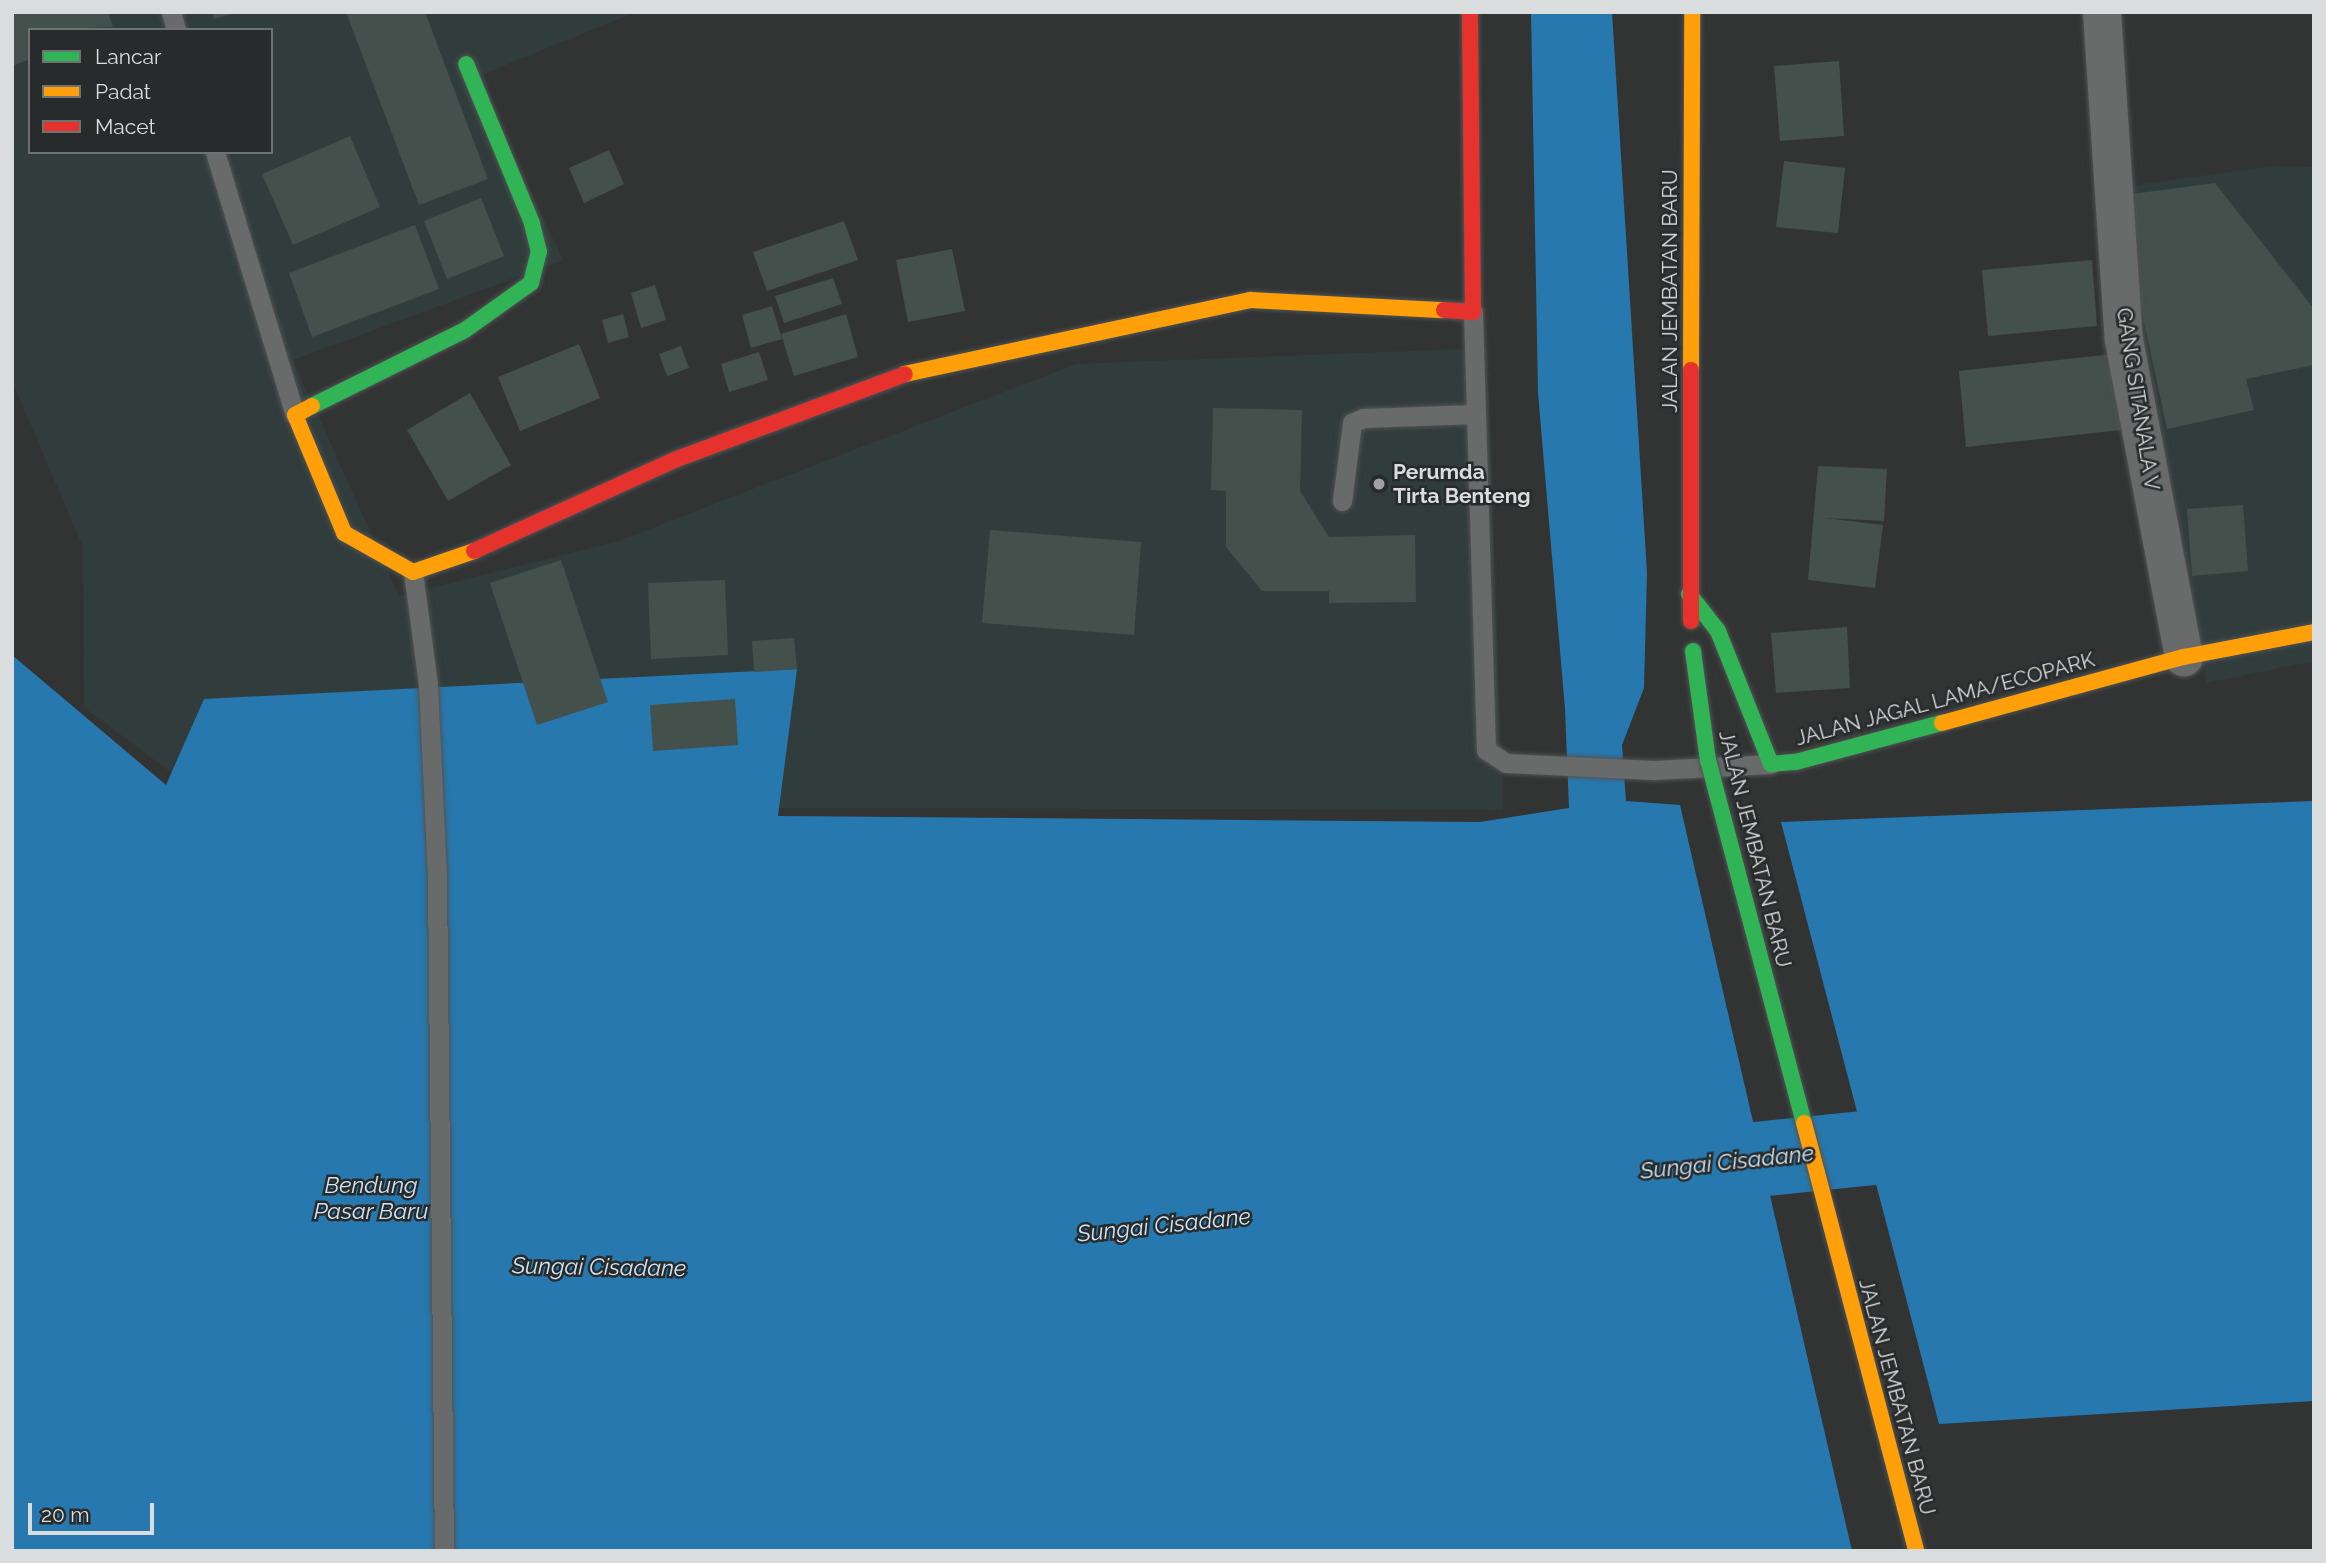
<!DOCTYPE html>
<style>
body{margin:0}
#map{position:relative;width:2326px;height:1563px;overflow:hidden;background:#323434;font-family:Raleway,sans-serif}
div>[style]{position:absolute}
.built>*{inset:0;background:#313d3c}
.water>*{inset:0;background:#2778ae}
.river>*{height:75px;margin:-37.5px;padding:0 37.5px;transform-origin:37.5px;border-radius:37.5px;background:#2778ae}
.building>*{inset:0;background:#44504c}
.roads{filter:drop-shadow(0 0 2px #505353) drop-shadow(0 0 2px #505353)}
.lane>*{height:19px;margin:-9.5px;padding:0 9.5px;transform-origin:9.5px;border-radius:9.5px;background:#696b6b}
.street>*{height:38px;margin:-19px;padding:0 19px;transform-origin:19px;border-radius:19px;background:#696b6b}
.fast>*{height:16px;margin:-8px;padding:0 8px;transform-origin:8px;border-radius:8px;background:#30b455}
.slow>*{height:16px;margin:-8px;padding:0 8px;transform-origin:8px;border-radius:8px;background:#ff9f0a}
.jam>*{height:16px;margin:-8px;padding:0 8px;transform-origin:8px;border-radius:8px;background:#e5322d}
.bridges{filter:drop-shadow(0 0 2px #505353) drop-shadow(0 0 2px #505353)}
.fast-bridge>*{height:16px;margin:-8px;padding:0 8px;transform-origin:8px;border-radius:8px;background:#30b455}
.slow-bridge>*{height:16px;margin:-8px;padding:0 8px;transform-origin:8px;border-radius:8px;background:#ff9f0a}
.dots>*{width:19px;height:19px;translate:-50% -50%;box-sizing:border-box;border:4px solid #272b2b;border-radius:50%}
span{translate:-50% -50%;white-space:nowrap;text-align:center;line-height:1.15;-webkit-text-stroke:5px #272b2b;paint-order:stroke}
.street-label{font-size:21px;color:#dadddd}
.poi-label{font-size:21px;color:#dadddd;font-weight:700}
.left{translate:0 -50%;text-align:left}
.water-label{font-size:23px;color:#d0e3f4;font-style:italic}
.frame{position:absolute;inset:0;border:14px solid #dadddd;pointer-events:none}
.legend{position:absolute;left:28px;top:28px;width:245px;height:126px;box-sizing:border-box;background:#272b2b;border:2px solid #6f7272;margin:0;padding:9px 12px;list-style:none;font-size:21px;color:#dadddd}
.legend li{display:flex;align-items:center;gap:14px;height:35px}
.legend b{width:35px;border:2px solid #6f7272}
.scale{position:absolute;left:28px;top:1503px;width:126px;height:32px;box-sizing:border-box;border:4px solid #dadddd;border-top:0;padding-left:9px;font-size:21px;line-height:24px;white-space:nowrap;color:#dadddd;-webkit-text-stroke:5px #272b2b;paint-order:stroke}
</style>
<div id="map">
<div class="built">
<i style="clip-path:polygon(evenodd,12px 12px,636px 12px,476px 77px,563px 260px,293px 360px,399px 596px,619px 541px,1076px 364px,1487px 348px,1503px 810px,216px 806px,84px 707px,83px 547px,12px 381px,12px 12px,30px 30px,271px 30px,271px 152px,30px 152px,30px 30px)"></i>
<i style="clip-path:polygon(2274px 166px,2314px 167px,2314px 661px,2207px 683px,2106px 189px)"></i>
</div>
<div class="water">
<i style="clip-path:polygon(1531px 12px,1612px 12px,1647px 573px,1644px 688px,1622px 745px,1626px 801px,1680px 805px,1852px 1551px,12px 1551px,12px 655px,166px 785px,204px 699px,797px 669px,778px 816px,1480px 822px,1569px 808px,1565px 709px,1538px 393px)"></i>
<i style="clip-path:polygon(2314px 801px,2314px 1401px,1939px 1424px,1781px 822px)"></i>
</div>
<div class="river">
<i style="left:1659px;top:1169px;width:312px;rotate:-5.9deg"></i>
</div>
<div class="building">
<i style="clip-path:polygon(12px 12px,108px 12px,113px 27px,30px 30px,30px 59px,12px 66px)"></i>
<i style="clip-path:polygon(212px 12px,234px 12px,234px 13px,214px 19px)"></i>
<i style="clip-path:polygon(346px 12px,425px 12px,488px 179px,419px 205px)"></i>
<i style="clip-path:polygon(1839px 61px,1844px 136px,1780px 141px,1774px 66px)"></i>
<i style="clip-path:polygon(350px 136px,380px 207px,293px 245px,262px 174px)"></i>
<i style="clip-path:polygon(609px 150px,624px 184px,584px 203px,569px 168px)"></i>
<i style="clip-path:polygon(1784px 161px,1845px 168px,1838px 233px,1776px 227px)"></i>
<i style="clip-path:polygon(2215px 183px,2314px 309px,2314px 365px,2246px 379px,2254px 410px,2167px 429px,2117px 196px)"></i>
<i style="clip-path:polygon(481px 198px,504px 256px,447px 279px,424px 221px)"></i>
<i style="clip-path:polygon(844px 221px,858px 260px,767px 291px,753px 252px)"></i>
<i style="clip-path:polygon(415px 225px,439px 289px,312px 337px,289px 273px)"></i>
<i style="clip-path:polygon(952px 249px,965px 311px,908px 322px,896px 260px)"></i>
<i style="clip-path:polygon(2092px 260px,2097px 326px,1988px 336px,1982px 270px)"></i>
<i style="clip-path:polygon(833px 278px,842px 304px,784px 323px,775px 296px)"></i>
<i style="clip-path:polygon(655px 285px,666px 320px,641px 328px,631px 293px)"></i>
<i style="clip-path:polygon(772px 306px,782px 339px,751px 348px,742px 315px)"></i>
<i style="clip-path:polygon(623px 314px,629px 337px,608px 343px,602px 320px)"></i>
<i style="clip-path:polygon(846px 314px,858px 357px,794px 376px,781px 334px)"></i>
<i style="clip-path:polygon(579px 344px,600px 398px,520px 431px,498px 377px)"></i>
<i style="clip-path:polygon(681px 346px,689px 368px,667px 376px,659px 354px)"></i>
<i style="clip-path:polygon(759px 352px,768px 380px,729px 392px,721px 364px)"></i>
<i style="clip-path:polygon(2113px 354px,2121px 430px,1966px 447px,1959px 371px)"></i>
<i style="clip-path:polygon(470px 393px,511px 465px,448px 501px,407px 430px)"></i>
<i style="clip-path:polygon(1213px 408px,1302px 410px,1300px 491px,1329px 537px,1415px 535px,1416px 602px,1329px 603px,1329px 591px,1262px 591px,1226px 547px,1226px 491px,1211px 490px)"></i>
<i style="clip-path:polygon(1818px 466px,1887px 469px,1884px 521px,1825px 518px,1883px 525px,1875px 588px,1808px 580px)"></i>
<i style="clip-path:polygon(2243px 505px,2248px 571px,2192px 576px,2187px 509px)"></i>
<i style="clip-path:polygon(990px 530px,1141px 542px,1134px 635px,982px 623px)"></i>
<i style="clip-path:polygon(561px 560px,608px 702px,537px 725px,490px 583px)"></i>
<i style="clip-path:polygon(725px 580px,728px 655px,651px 659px,648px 583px)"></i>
<i style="clip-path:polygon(1847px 627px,1850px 688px,1776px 693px,1771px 633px)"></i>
<i style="clip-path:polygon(794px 638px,797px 669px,754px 672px,752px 641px)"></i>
<i style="clip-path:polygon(735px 699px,738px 745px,653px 751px,650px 705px)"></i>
</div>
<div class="roads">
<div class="lane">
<i style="left:171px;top:12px;width:19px;rotate:74deg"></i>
<i style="left:215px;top:152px;width:275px;rotate:73.1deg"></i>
<i style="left:1473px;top:312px;width:438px;rotate:88.3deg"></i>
<i style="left:1486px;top:750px;width:24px;rotate:33deg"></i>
<i style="left:1506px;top:763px;width:148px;rotate:2.7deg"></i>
<i style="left:1654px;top:770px;width:117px;rotate:-2.9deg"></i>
<i style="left:1342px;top:501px;width:79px;rotate:-82.7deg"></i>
<i style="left:1352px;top:423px;width:12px;rotate:-24deg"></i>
<i style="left:1363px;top:418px;width:113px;rotate:-2deg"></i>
<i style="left:413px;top:572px;width:114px;rotate:82.4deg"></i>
<i style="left:428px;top:685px;width:191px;rotate:87.3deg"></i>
<i style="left:437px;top:876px;width:675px;rotate:89.41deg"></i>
</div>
<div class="street">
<i style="left:2102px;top:12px;width:329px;rotate:86.2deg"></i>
<i style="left:2124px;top:340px;width:323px;rotate:79.3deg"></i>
</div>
<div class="fast">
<i style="left:312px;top:406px;width:171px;rotate:-26.4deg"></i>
<i style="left:465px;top:330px;width:81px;rotate:-35.5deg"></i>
<i style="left:531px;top:283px;width:32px;rotate:-76deg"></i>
<i style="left:539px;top:252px;width:30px;rotate:-104deg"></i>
<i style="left:532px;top:223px;width:172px;rotate:-112.5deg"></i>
<i style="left:1689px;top:594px;width:47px;rotate:51.9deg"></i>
<i style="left:1718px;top:631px;width:143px;rotate:68.3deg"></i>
<i style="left:1771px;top:764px;width:25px;rotate:-5deg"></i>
<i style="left:1796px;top:762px;width:151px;rotate:-15deg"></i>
</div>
<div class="slow">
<i style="left:1691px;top:370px;width:358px;rotate:-89.8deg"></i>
<i style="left:905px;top:374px;width:353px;rotate:-12.1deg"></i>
<i style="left:1250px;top:300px;width:194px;rotate:3deg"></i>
<i style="left:312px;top:406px;width:19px;rotate:152deg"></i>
<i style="left:295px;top:415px;width:128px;rotate:67.4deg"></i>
<i style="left:344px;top:533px;width:79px;rotate:29.5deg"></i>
<i style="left:413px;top:572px;width:65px;rotate:-19deg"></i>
<i style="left:1942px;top:723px;width:251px;rotate:-15.3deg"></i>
<i style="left:2184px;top:657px;width:132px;rotate:-10.9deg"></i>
</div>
<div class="jam">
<i style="left:1444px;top:310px;width:29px;rotate:4deg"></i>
<i style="left:1473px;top:312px;width:300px;rotate:-90.6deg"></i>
<i style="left:474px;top:551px;width:223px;rotate:-24.4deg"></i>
<i style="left:677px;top:459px;width:243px;rotate:-20.4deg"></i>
<i style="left:1691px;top:621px;width:251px;rotate:-90deg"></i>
</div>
</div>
<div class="bridges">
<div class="fast-bridge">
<i style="left:1693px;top:651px;width:110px;rotate:82.2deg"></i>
<i style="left:1708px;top:760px;width:375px;rotate:75.2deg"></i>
</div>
<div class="slow-bridge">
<i style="left:1804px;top:1123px;width:442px;rotate:75.3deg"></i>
</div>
</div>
<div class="dots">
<i style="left:1379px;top:484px;background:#9fa2a2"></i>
</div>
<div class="street-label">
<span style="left:1670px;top:291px;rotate:-90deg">JALAN JEMBATAN BARU</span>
<span style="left:2138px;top:399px;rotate:81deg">GANG SITANALA V</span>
<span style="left:1945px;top:699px;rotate:-15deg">JALAN JAGAL LAMA/ECOPARK</span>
<span style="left:1755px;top:849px;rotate:76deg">JALAN JEMBATAN BARU</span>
<span style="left:1897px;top:1397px;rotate:75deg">JALAN JEMBATAN BARU</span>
</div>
<div class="poi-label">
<span class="left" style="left:1393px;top:484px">Perumda<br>Tirta Benteng</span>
</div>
<div class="water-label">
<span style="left:1727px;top:1162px;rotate:-6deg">Sungai Cisadane</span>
<span style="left:371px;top:1198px">Bendung<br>Pasar Baru</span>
<span style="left:1164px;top:1225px;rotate:-6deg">Sungai Cisadane</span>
<span style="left:599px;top:1267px;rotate:1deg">Sungai Cisadane</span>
</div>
<div class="frame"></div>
<ul class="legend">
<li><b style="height:9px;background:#30b455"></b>Lancar</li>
<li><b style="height:9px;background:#ff9f0a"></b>Padat</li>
<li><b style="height:9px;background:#e5322d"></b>Macet</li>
</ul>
<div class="scale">20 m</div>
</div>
